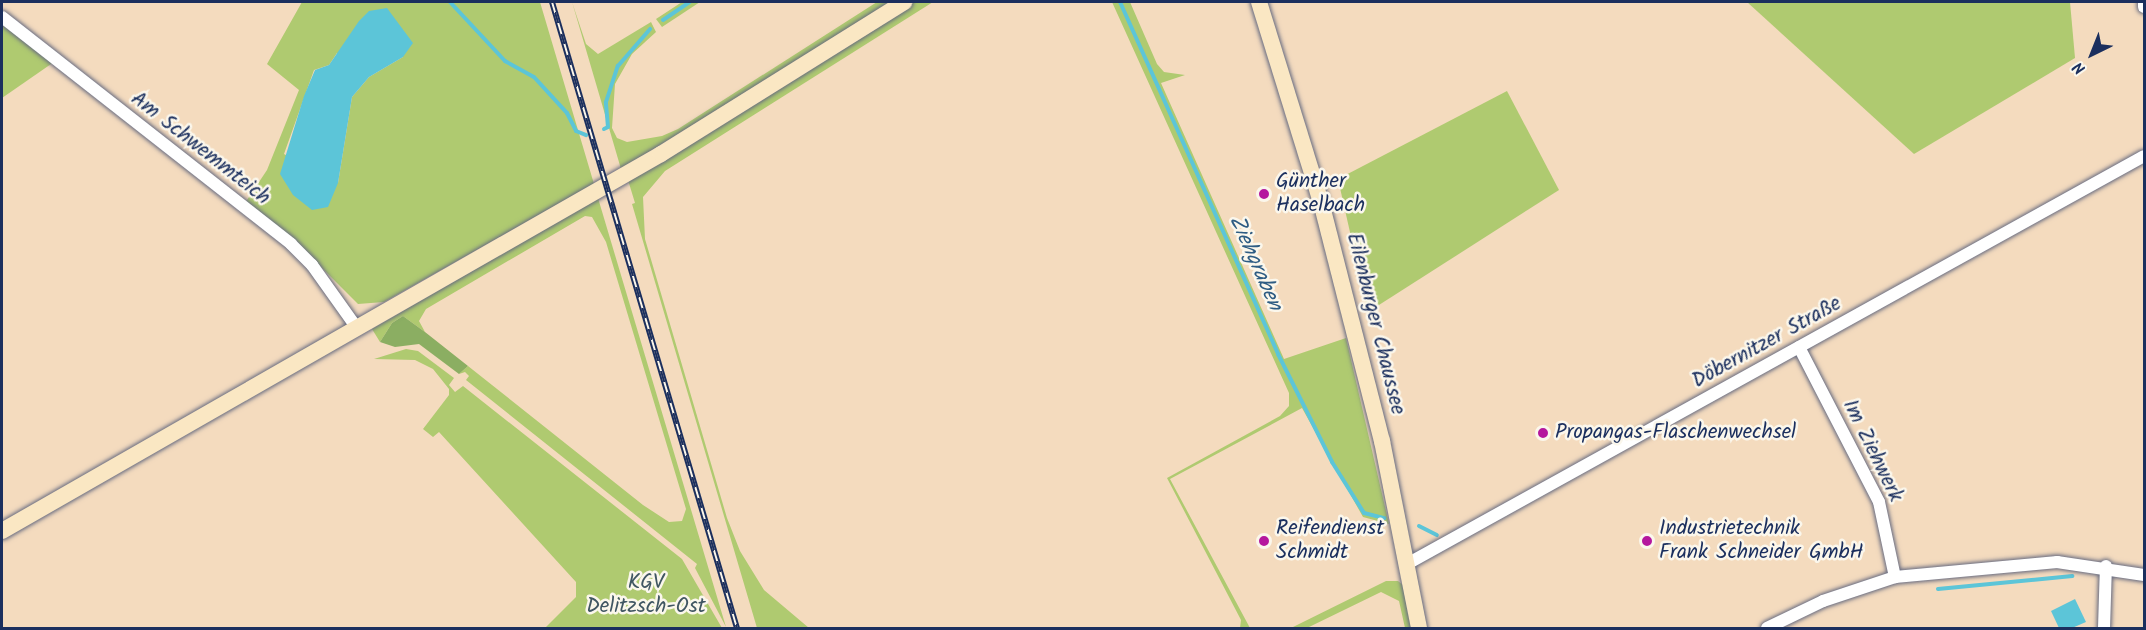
<!DOCTYPE html>
<meta charset="utf-8">
<style>
body{margin:0}
#map{position:relative;width:2146px;height:630px;overflow:hidden;background:#f4dbbe;font-family:Kalam,sans-serif}
div>[style]{position:absolute}
.green>*{inset:0;background:#afca70}
.forest>*{inset:0;background:#8bae62}
.water>*{inset:0;background:#5cc5d8}
.stream>*{height:4px;margin:-2px;padding:0 2px;transform-origin:2px;border-radius:2px;background:#5cc5d8}
.roads{filter:drop-shadow(0 0 2px #676b80) drop-shadow(0 0 2px #676b80)}
.street>*{height:12px;margin:-6px;padding:0 6px;transform-origin:6px;border-radius:6px;background:#fff}
.secondary>*{height:16px;margin:-8px;padding:0 8px;transform-origin:8px;border-radius:8px;background:#fae7c3}
.rail>*{height:6px;margin-top:-3px;transform-origin:0;background:repeating-linear-gradient(90deg,#fbf7ec 0 11px,#1b2f5e 0 22px);box-sizing:border-box;border-block:2px solid #1b2f5e}
.dots>*{width:16px;height:16px;translate:-50% -50%;box-sizing:border-box;border:3px solid #fbf7ec;border-radius:50%}
span{translate:-50% -50%;white-space:nowrap;text-align:center;line-height:1.15;-webkit-text-stroke:5px #fbf7ec;paint-order:stroke}
.street-label{font-size:21px;color:#1b2f5e}
.poi-label{font-size:21px;color:#1b2f5e}
.left{translate:0 -50%;text-align:left}
.park-label{font-size:21px;color:#405662}
.water-label{font-size:22px;color:#2e5c83;font-style:italic}
.frame{position:absolute;inset:0;border:3px solid #1b2f5e;pointer-events:none}
.north{position:absolute;left:2062px;top:24px;width:60px;height:60px;-webkit-text-stroke:4px #fbf7ec;paint-order:stroke;rotate:223deg;font-size:16px;font-weight:700;line-height:24px;text-align:center;color:#1b2f5e}
.north::after{content:'';display:block;margin:auto;width:21px;height:27px;background:#1b2f5e;clip-path:polygon(50% 0,100% 100%,50% 72%,0 100%)}
</style>
<div id="map">
<div class="green">
<i style="clip-path:polygon(evenodd,302px 2px,540px 2px,594px 184px,384px 302px,358px 304px,294px 240px,245px 203px,267px 170px,299px 90px,267px 64px,302px 2px,337px 53px,403px 57px,369px 77px,352px 97px,338px 183px,284px 154px,314px 70px,329px 65px,337px 53px)"></i>
<i style="clip-path:polygon(572px 2px,586px 44px,598px 54px,651px 22px,656px 32px,632px 54px,615px 84px,612px 128px,617px 138px,627px 142px,662px 136px,678px 129px,877px 2px,893px 2px,621px 169px)"></i>
<i style="clip-path:polygon(682px 2px,700px 2px,662px 27px,656px 19px)"></i>
<i style="clip-path:polygon(914px 2px,933px 2px,665px 171px,643px 197px,645px 239px,727px 518px,740px 551px,764px 590px,809px 628px,757px 628px,632px 204px,635px 203px,628px 180px)"></i>
<i style="clip-path:polygon(1112px 2px,1130px 2px,1157px 64px,1164px 72px,1185px 75px,1161px 83px,1284px 359px,1346px 338px,1389px 524px,1363px 517px,1302px 408px,1170px 479px,1250px 628px,1240px 628px,1241px 620px,1167px 478px,1280px 416px,1289px 406px,1289px 393px)"></i>
<i style="clip-path:polygon(1747px 2px,2070px 2px,2075px 58px,1914px 154px)"></i>
<i style="clip-path:polygon(2px 21px,54px 62px,2px 98px)"></i>
<i style="clip-path:polygon(1507px 91px,1559px 190px,1368px 312px,1338px 179px)"></i>
<i style="clip-path:polygon(598px 198px,726px 627px,695px 568px,697px 564px,466px 380px,469px 376px,465px 372px,459px 374px,468px 366px,643px 505px,669px 522px,682px 521px,686px 509px,606px 242px,592px 217px,585px 216px,426px 309px,419px 321px,425px 332px,403px 316px,392px 323px,380px 342px,372px 329px)"></i>
<i style="clip-path:polygon(406px 349px,418px 351px,454px 378px,449px 385px,455px 392px,463px 386px,682px 559px,722px 628px,545px 628px,576px 597px,576px 582px,439px 432px,433px 437px,423px 429px,449px 395px,449px 389px,433px 369px,415px 360px,374px 359px)"></i>
<i style="clip-path:polygon(1386px 581px,1398px 581px,1404px 586px,1411px 628px,1405px 628px,1399px 601px,1381px 592px,1307px 628px,1291px 628px)"></i>
</div>
<div class="forest">
<i style="clip-path:polygon(403px 316px,425px 332px,468px 366px,459px 374px,419px 344px,395px 347px,380px 342px,392px 323px)"></i>
</div>
<div class="water">
<i style="clip-path:polygon(387px 8px,413px 43px,403px 57px,369px 77px,352px 97px,338px 183px,328px 207px,312px 210px,293px 195px,280px 174px,304px 96px,315px 70px,329px 65px,359px 21px,369px 11px)"></i>
<i style="clip-path:polygon(2075px 599px,2086px 622px,2072px 628px,2059px 628px,2051px 611px)"></i>
</div>
<div class="stream">
<i style="left:450px;top:2px;width:81px;rotate:47deg"></i>
<i style="left:505px;top:61px;width:33px;rotate:29deg"></i>
<i style="left:534px;top:77px;width:49px;rotate:47.5deg"></i>
<i style="left:567px;top:113px;width:20px;rotate:63deg"></i>
<i style="left:576px;top:131px;width:11px;rotate:22deg"></i>
<i style="left:1120px;top:2px;width:386px;rotate:65.8deg"></i>
<i style="left:1278px;top:354px;width:121px;rotate:63.4deg"></i>
<i style="left:1332px;top:462px;width:60px;rotate:57.9deg"></i>
<i style="left:1364px;top:513px;width:21px;rotate:14deg"></i>
<i style="left:663px;top:20px;width:32px;rotate:-34deg"></i>
<i style="left:604px;top:129px;width:4px;rotate:-27deg"></i>
<i style="left:608px;top:127px;width:25px;rotate:-95deg"></i>
<i style="left:606px;top:102px;width:38px;rotate:-72deg"></i>
<i style="left:618px;top:66px;width:49px;rotate:-49.1deg"></i>
<i style="left:1419px;top:526px;width:20px;rotate:27deg"></i>
<i style="left:1938px;top:589px;width:135px;rotate:-5.5deg"></i>
</div>
<div class="roads">
<div class="street">
<i style="left:2144px;top:2px;width:5px;rotate:90deg"></i>
<i style="left:2px;top:17px;width:367px;rotate:38.1deg"></i>
<i style="left:291px;top:244px;width:30px;rotate:45deg"></i>
<i style="left:312px;top:265px;width:77px;rotate:54.5deg"></i>
<i style="left:1799px;top:347px;width:174px;rotate:62.7deg"></i>
<i style="left:1879px;top:502px;width:77px;rotate:78deg"></i>
<i style="left:1407px;top:564px;width:842px;rotate:-28.97deg"></i>
<i style="left:1767px;top:628px;width:62px;rotate:-25.7deg"></i>
<i style="left:1823px;top:601px;width:76px;rotate:-18.4deg"></i>
<i style="left:1895px;top:577px;width:163px;rotate:-5.3deg"></i>
<i style="left:2057px;top:562px;width:88px;rotate:8.5deg"></i>
<i style="left:2104px;top:628px;width:62px;rotate:-88.2deg"></i>
</div>
<div class="secondary">
<i style="left:1259px;top:2px;width:209px;rotate:72.8deg"></i>
<i style="left:1321px;top:202px;width:247px;rotate:75.7deg"></i>
<i style="left:1382px;top:441px;width:191px;rotate:78.8deg"></i>
<i style="left:2px;top:531px;width:759px;rotate:-29.77deg"></i>
<i style="left:661px;top:154px;width:287px;rotate:-32deg"></i>
</div>
</div>
<div class="rail">
<i style="left:552px;top:2px;width:653px;rotate:73.54deg"></i>
</div>
<div class="dots">
<i style="left:1264px;top:194px;background:#b5179e"></i>
<i style="left:1543px;top:433px;background:#b5179e"></i>
<i style="left:1264px;top:541px;background:#b5179e"></i>
<i style="left:1647px;top:541px;background:#b5179e"></i>
</div>
<div class="street-label">
<span style="left:200px;top:149px;rotate:38deg">Am Schwemmteich</span>
<span style="left:1375px;top:324px;rotate:76deg">Eilenburger Chaussee</span>
<span style="left:1767px;top:343px;rotate:-29deg">Döbernitzer Straße</span>
<span style="left:1872px;top:451px;rotate:64deg">Im Ziehwerk</span>
</div>
<div class="poi-label">
<span class="left" style="left:1276px;top:194px">Günther<br>Haselbach</span>
<span class="left" style="left:1555px;top:433px">Propangas-Flaschenwechsel</span>
<span class="left" style="left:1276px;top:541px">Reifendienst<br>Schmidt</span>
<span class="left" style="left:1659px;top:541px">Industrietechnik<br>Frank Schneider GmbH</span>
</div>
<div class="park-label">
<span style="left:646px;top:595px">KGV<br>Delitzsch-Ost</span>
</div>
<div class="water-label">
<span style="left:1255px;top:263px;rotate:66deg">Ziehgraben</span>
</div>
<div class="frame"></div>
<div class="north">N</div>
</div>
